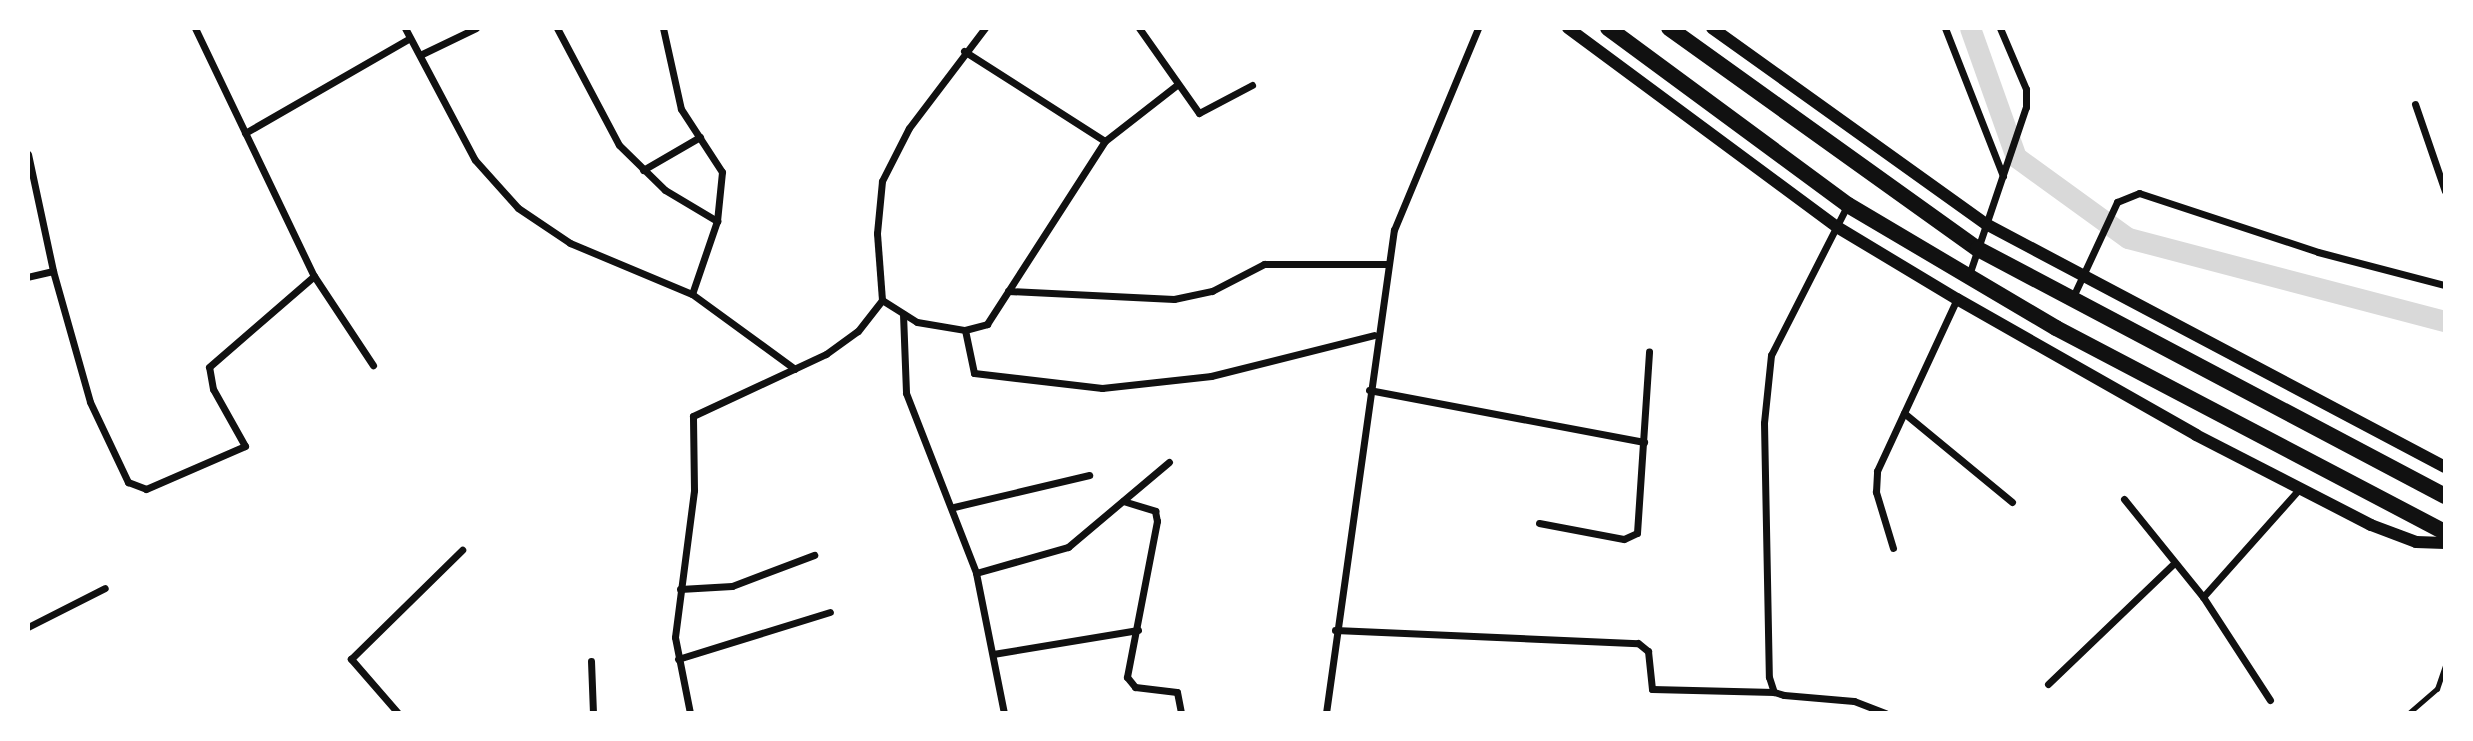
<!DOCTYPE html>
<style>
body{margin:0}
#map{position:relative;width:2473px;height:741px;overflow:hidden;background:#fff;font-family:"Noto Serif",serif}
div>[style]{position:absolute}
.canal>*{height:21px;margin:-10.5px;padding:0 10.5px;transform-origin:10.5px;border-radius:10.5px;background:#d9d9d9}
.service>*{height:4.5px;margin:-2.25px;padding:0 2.25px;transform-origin:2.25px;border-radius:2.25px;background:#111}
.minor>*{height:7px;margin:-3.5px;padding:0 3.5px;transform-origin:3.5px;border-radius:3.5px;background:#111}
.tertiary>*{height:12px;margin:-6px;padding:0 6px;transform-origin:6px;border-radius:6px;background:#111}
.trunk>*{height:16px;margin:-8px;padding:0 8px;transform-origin:8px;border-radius:8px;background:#111}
span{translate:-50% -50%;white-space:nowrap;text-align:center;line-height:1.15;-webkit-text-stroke:6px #fff;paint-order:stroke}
.frame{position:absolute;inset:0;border:30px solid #fff;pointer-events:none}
</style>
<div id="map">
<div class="canal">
<i style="left:1970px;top:28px;width:137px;rotate:70.4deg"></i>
<i style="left:2016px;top:157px;width:138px;rotate:35.9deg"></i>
<i style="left:2128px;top:238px;width:328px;rotate:14.7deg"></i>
</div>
<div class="service">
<i style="left:2409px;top:713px;width:37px;rotate:-41deg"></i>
<i style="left:2437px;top:689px;width:24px;rotate:-71deg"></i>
</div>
<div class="minor">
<i style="left:195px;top:28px;width:275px;rotate:64.4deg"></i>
<i style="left:314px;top:276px;width:107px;rotate:56.5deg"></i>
<i style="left:405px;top:28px;width:149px;rotate:62.1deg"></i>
<i style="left:475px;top:160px;width:64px;rotate:48.1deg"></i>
<i style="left:518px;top:208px;width:63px;rotate:33.9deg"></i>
<i style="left:570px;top:243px;width:132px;rotate:22.7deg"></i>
<i style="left:692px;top:294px;width:127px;rotate:36.1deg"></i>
<i style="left:557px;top:28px;width:132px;rotate:62.1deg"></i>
<i style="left:619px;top:145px;width:64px;rotate:44.4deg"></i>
<i style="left:665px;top:190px;width:61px;rotate:30.8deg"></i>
<i style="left:717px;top:221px;width:77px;rotate:108.9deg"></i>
<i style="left:663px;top:28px;width:83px;rotate:77.5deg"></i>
<i style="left:681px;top:109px;width:75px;rotate:56.9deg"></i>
<i style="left:722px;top:172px;width:49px;rotate:95.8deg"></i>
<i style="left:1139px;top:28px;width:104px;rotate:54.8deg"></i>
<i style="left:1199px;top:113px;width:60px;rotate:-27.8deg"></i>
<i style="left:1945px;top:28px;width:159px;rotate:68.6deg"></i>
<i style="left:964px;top:51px;width:167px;rotate:32.6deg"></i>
<i style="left:420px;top:55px;width:62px;rotate:-25.7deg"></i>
<i style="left:2415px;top:104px;width:92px;rotate:71deg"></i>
<i style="left:245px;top:133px;width:190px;rotate:-29.9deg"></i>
<i style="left:28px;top:154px;width:120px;rotate:77.9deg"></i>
<i style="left:53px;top:271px;width:26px;rotate:167deg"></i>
<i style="left:643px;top:170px;width:66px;rotate:-30.1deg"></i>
<i style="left:1847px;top:206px;width:167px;rotate:117deg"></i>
<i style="left:1771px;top:355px;width:68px;rotate:95.9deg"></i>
<i style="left:1764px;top:423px;width:254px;rotate:88.9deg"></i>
<i style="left:1769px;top:677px;width:16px;rotate:72deg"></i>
<i style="left:1774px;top:692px;width:10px;rotate:17deg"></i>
<i style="left:1784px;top:695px;width:70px;rotate:4.9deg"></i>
<i style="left:1854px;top:701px;width:34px;rotate:21deg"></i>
<i style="left:53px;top:271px;width:136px;rotate:74.2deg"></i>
<i style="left:90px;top:402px;width:89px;rotate:64.6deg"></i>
<i style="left:128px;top:482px;width:19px;rotate:21deg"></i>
<i style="left:146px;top:489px;width:108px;rotate:-23.5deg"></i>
<i style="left:245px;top:446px;width:65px;rotate:-119.3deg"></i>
<i style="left:213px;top:389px;width:22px;rotate:-100deg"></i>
<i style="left:209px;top:367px;width:139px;rotate:-40.9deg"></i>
<i style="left:1969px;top:275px;width:177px;rotate:-71.3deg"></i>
<i style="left:2026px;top:107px;width:18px;rotate:-90deg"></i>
<i style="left:2026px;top:89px;width:66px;rotate:-113.1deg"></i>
<i style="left:1008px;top:291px;width:166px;rotate:2.8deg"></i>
<i style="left:1174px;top:299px;width:39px;rotate:-12deg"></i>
<i style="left:1212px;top:291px;width:59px;rotate:-27.4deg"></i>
<i style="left:1264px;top:264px;width:122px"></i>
<i style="left:2072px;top:299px;width:107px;rotate:-65.1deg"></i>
<i style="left:2117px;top:202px;width:24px;rotate:-22deg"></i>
<i style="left:2139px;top:193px;width:188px;rotate:18.2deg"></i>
<i style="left:2318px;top:252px;width:131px;rotate:14.6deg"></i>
<i style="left:882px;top:300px;width:41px;rotate:32.2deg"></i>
<i style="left:917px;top:322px;width:49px;rotate:9.5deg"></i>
<i style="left:965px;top:330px;width:23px;rotate:-15deg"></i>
<i style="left:987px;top:324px;width:218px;rotate:-57.2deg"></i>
<i style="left:1105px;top:141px;width:91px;rotate:-37.9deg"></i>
<i style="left:903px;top:314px;width:79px;rotate:87.8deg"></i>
<i style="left:906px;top:393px;width:193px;rotate:68.7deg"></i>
<i style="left:976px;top:573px;width:143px;rotate:78.7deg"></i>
<i style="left:965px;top:330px;width:44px;rotate:78.2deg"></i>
<i style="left:974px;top:373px;width:129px;rotate:6.7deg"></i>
<i style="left:1102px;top:388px;width:110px;rotate:-6.3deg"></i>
<i style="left:1211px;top:376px;width:168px;rotate:-14.1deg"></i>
<i style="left:1369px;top:390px;width:280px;rotate:10.7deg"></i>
<i style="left:1904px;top:413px;width:140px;rotate:39.5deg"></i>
<i style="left:2124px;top:499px;width:126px;rotate:51.1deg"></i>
<i style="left:1123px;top:501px;width:34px;rotate:17deg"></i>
<i style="left:1155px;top:511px;width:10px;rotate:79deg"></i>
<i style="left:1157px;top:521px;width:159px;rotate:100.9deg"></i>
<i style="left:1127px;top:677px;width:13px;rotate:51deg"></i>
<i style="left:1135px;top:687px;width:42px;rotate:6.8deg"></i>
<i style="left:1177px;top:692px;width:21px;rotate:79deg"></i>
<i style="left:954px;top:507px;width:139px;rotate:-13.3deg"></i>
<i style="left:1539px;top:523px;width:86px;rotate:10.7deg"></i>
<i style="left:1624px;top:539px;width:14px;rotate:-25deg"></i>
<i style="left:1637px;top:533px;width:182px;rotate:-86.2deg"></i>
<i style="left:1893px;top:548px;width:59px;rotate:-106.9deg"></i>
<i style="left:1876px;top:492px;width:21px;rotate:-87deg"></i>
<i style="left:1877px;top:471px;width:190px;rotate:-65.1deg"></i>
<i style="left:976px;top:573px;width:96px;rotate:-15.8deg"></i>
<i style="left:1068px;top:547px;width:132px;rotate:-40.1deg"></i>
<i style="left:680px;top:589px;width:52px;rotate:-3.3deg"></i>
<i style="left:732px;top:586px;width:88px;rotate:-20.7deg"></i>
<i style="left:28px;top:627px;width:86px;rotate:-26.9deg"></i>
<i style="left:1335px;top:630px;width:303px;rotate:2.5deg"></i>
<i style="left:1638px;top:643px;width:13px;rotate:39deg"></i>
<i style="left:1648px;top:651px;width:38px;rotate:84deg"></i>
<i style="left:1652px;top:689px;width:122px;rotate:1.4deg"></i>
<i style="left:993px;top:654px;width:147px;rotate:-9.4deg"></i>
<i style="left:678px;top:659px;width:159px;rotate:-17.2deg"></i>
<i style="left:591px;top:661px;width:52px;rotate:87.8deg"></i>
<i style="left:2048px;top:684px;width:172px;rotate:-43.8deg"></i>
<i style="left:2270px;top:700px;width:123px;rotate:-123deg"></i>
<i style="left:2203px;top:597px;width:146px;rotate:-48.3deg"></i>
<i style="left:398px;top:713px;width:72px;rotate:-131deg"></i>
<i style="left:351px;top:659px;width:156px;rotate:-44.5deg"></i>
<i style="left:690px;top:713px;width:77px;rotate:-101.2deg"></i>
<i style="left:675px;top:637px;width:148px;rotate:-82.6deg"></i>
<i style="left:694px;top:490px;width:74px;rotate:-90.8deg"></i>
<i style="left:693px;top:416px;width:147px;rotate:-25deg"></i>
<i style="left:826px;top:354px;width:39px;rotate:-36deg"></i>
<i style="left:858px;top:331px;width:39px;rotate:-52deg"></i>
<i style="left:882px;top:300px;width:67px;rotate:-94.3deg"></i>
<i style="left:877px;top:233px;width:52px;rotate:-84.5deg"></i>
<i style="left:882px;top:181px;width:59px;rotate:-63deg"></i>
<i style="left:909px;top:128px;width:126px;rotate:-52.8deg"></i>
<i style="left:1326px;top:713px;width:488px;rotate:-82deg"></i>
<i style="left:1394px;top:230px;width:219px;rotate:-67.4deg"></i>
</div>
<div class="tertiary">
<i style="left:1568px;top:28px;width:335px;rotate:36.5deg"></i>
<i style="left:1837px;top:227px;width:140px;rotate:31deg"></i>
<i style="left:1957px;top:299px;width:275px;rotate:29.6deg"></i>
<i style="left:2196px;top:435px;width:197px;rotate:27.2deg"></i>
<i style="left:2371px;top:525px;width:48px;rotate:20.7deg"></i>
<i style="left:2416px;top:542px;width:29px;rotate:2deg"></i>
<i style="left:1712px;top:28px;width:337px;rotate:35.6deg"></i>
<i style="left:1986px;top:224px;width:519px;rotate:27.9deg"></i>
</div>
<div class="trunk">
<i style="left:1608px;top:28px;width:298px;rotate:36.4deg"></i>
<i style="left:1848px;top:205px;width:242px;rotate:30.6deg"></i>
<i style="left:2056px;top:328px;width:439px;rotate:27.7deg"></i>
<i style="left:1669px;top:28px;width:380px;rotate:35.6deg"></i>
<i style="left:1978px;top:249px;width:528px;rotate:27.87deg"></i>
</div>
<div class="frame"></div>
</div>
